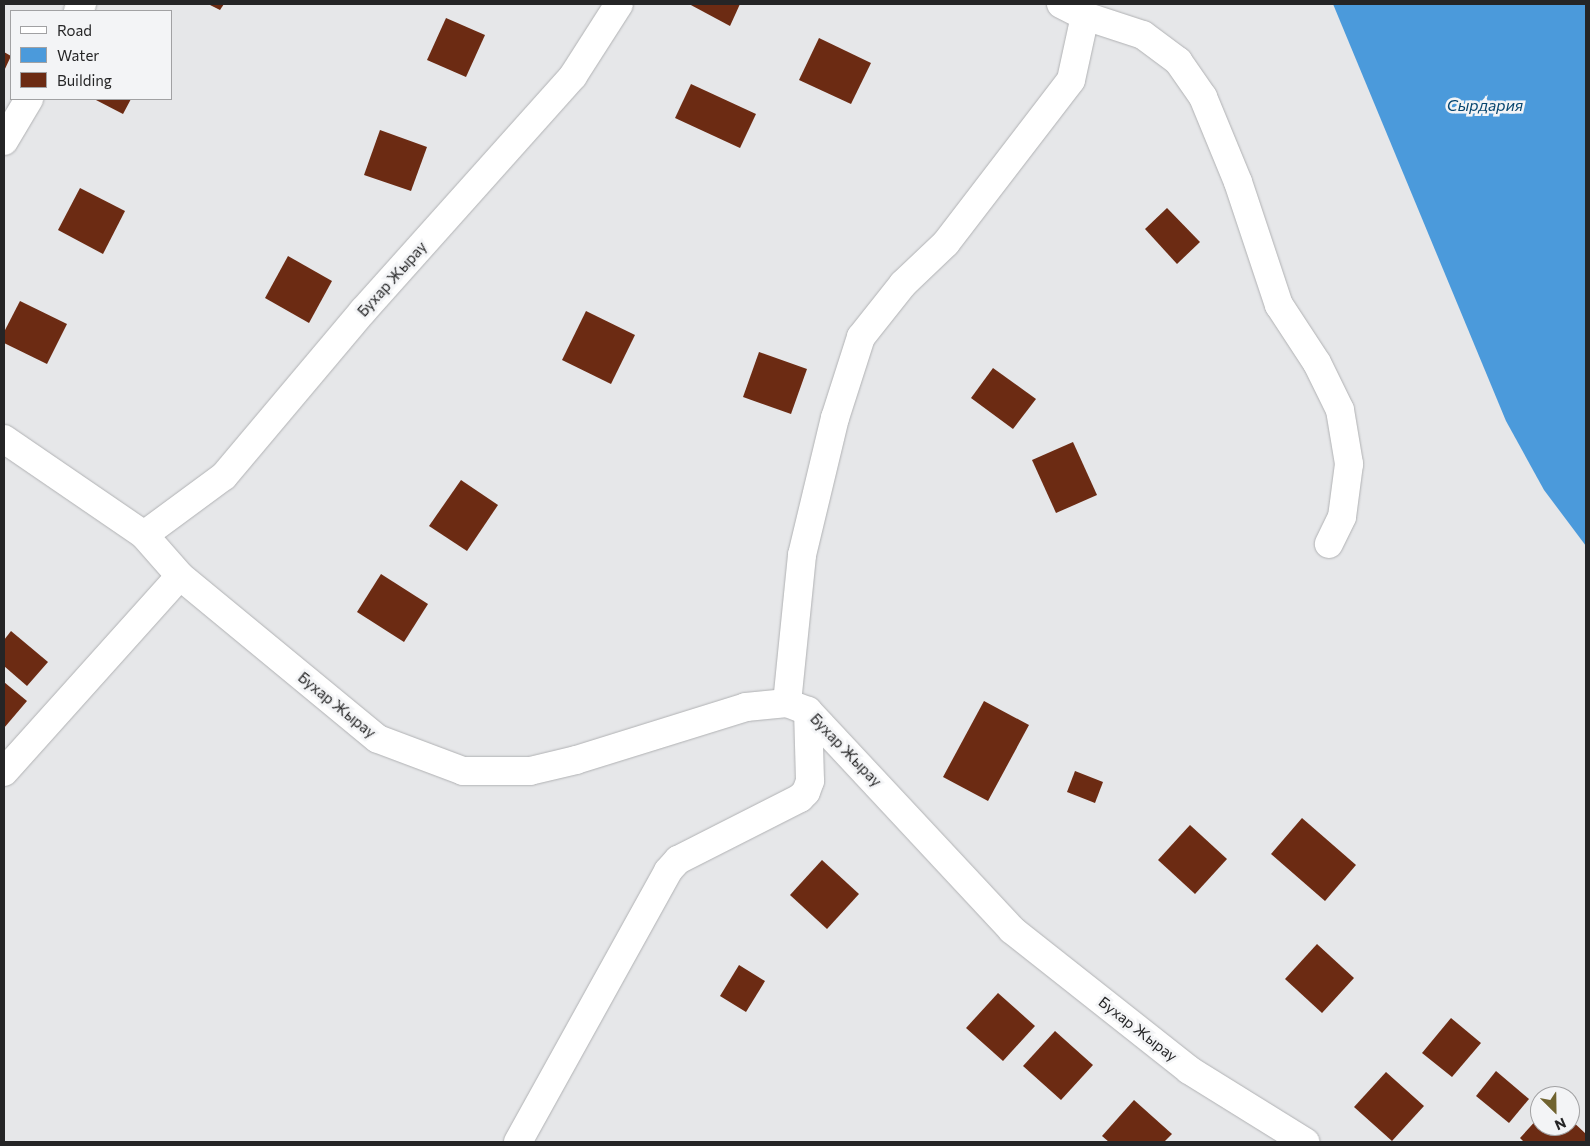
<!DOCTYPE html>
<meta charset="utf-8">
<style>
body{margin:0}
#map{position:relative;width:1590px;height:1146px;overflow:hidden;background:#e6e7e9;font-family:Commissioner,sans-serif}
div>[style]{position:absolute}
.water>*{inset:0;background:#4b9adb}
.building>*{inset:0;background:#6c2b13}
.roads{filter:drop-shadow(0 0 1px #b0b1b3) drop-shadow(0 0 1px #b0b1b3)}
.minor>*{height:28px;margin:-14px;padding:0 14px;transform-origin:14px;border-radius:14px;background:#fff}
span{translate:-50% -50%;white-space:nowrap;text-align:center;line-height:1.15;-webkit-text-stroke:5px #f3f4f6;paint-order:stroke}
.street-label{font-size:15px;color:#252526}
.water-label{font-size:16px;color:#06456f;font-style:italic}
.frame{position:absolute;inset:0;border:5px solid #252526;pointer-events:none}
.legend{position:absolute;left:10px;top:10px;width:162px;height:90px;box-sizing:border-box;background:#f3f4f6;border:1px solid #a1a1a3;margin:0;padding:6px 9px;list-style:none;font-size:15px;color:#252526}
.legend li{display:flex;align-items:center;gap:10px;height:25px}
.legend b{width:25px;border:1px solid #a1a1a3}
.north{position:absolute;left:1530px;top:1086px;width:50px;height:50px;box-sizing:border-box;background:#f3f4f6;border:1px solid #a1a1a3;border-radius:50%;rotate:157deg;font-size:14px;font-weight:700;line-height:20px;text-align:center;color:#252526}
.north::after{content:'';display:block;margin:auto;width:18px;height:22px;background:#706330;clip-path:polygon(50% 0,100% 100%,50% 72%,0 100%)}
</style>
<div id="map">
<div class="water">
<i style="clip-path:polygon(1333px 4px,1586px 4px,1586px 546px,1544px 490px,1506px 421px)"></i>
</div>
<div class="building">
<i style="clip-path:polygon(208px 4px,224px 4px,220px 10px)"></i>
<i style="clip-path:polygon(689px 4px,740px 4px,730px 26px)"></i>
<i style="clip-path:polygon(446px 18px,485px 35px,466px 77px,427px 60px)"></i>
<i style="clip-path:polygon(819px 38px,871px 63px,851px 104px,799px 80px)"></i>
<i style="clip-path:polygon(4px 52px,11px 56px,4px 71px)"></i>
<i style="clip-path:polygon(691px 84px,756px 114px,740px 148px,675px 118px)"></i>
<i style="clip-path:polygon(94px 99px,131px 99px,123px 114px)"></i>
<i style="clip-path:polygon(380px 130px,427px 147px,411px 191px,364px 175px)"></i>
<i style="clip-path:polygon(80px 188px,125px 211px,103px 254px,58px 230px)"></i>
<i style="clip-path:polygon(1167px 208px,1200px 242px,1177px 264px,1145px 229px)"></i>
<i style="clip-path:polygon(288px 256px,332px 281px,309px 323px,265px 298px)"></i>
<i style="clip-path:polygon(20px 301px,67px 324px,47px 364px,4px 343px,4px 332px)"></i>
<i style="clip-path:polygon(586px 311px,635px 335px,611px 384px,562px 360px)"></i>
<i style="clip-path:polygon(759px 352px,807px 369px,791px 414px,743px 397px)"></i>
<i style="clip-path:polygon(993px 368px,1036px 399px,1013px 429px,971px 398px)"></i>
<i style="clip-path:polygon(1073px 442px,1097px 495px,1056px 513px,1032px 460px)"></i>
<i style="clip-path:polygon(461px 480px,498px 505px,467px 551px,429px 526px)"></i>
<i style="clip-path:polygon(381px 574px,428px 604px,404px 642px,357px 612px)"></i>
<i style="clip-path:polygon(11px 631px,48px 662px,27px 686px,4px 666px,4px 640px)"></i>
<i style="clip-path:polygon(4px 682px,27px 701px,4px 728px)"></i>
<i style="clip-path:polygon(984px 701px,1029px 725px,988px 801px,943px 777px)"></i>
<i style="clip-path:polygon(1075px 771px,1103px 782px,1095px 803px,1067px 792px)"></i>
<i style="clip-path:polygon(1302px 818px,1356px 865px,1325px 901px,1271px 854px)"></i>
<i style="clip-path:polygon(1190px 825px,1227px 859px,1195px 894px,1158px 860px)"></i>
<i style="clip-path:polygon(822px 860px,859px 894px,827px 929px,790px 895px)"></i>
<i style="clip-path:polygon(1317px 944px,1354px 978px,1322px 1013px,1285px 979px)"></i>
<i style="clip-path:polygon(739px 965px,765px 981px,746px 1012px,720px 996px)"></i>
<i style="clip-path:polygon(998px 993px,1035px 1026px,1003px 1061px,966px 1028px)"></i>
<i style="clip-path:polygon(1451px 1018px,1481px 1043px,1452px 1077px,1422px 1053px)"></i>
<i style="clip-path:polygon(1055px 1031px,1093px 1065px,1061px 1100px,1023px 1066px)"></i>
<i style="clip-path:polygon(1496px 1071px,1529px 1099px,1509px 1123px,1476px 1096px)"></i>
<i style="clip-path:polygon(1386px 1072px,1424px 1106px,1392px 1141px,1354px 1107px)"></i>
<i style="clip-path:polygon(1134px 1100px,1172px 1134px,1164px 1142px,1109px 1142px,1102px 1136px)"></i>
<i style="clip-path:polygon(1540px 1116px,1540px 1126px,1570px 1126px,1570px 1119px,1586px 1134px,1586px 1141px,1524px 1142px,1520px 1138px)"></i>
</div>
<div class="roads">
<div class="minor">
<i style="left:1061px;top:4px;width:27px;rotate:27deg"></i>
<i style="left:1085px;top:16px;width:61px;rotate:18.1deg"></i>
<i style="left:1143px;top:35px;width:44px;rotate:36.6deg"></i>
<i style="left:1178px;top:61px;width:44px;rotate:55.2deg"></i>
<i style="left:1203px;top:97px;width:92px;rotate:67.6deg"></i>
<i style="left:1238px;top:182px;width:130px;rotate:71.6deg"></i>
<i style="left:1279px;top:305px;width:69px;rotate:56.8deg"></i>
<i style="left:1317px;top:363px;width:52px;rotate:63.9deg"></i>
<i style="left:1340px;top:410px;width:55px;rotate:80.5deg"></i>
<i style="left:1349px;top:464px;width:53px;rotate:97.5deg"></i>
<i style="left:1342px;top:517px;width:30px;rotate:116deg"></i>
<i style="left:78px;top:11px;width:8px;rotate:-60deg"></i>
<i style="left:4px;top:141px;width:49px;rotate:-59.2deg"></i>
<i style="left:4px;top:439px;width:170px;rotate:34.4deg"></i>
<i style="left:144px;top:535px;width:55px;rotate:48.7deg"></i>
<i style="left:180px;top:576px;width:256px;rotate:39.5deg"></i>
<i style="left:378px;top:739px;width:91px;rotate:20.6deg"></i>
<i style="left:463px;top:771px;width:67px"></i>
<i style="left:530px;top:771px;width:47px;rotate:-13.4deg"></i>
<i style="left:576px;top:760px;width:178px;rotate:-17.3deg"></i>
<i style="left:746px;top:707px;width:41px;rotate:-5.6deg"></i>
<i style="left:787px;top:703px;width:22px;rotate:21deg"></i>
<i style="left:808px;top:711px;width:299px;rotate:47deg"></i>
<i style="left:1012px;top:930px;width:226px;rotate:38.3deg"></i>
<i style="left:1189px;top:1070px;width:137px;rotate:31.8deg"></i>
<i style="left:144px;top:535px;width:99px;rotate:-36.4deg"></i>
<i style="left:224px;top:476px;width:216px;rotate:-49.9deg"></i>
<i style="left:363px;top:311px;width:315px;rotate:-48.2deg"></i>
<i style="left:573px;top:76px;width:85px;rotate:-57.4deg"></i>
<i style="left:787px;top:703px;width:149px;rotate:-84.2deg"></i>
<i style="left:802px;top:555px;width:141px;rotate:-76.5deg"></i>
<i style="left:835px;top:418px;width:85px;rotate:-72.2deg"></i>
<i style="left:861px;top:337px;width:68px;rotate:-51.6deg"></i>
<i style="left:903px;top:284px;width:59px;rotate:-43.6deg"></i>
<i style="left:946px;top:243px;width:205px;rotate:-52.5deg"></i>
<i style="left:1071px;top:80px;width:66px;rotate:-77.7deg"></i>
<i style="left:4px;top:772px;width:263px;rotate:-48.1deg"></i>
<i style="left:518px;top:1142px;width:310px;rotate:-61deg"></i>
<i style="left:668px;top:871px;width:15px;rotate:-48deg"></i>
<i style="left:678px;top:860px;width:137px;rotate:-26.9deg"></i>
<i style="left:800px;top:798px;width:8px;rotate:-45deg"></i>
<i style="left:806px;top:792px;width:12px;rotate:-70deg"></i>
<i style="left:810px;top:781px;width:70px;rotate:-91.6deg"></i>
</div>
</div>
<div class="street-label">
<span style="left:392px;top:279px;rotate:-48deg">Бухар Жырау</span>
<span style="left:337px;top:705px;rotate:39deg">Бухар Жырау</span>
<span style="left:846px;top:750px;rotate:46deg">Бухар Жырау</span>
<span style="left:1138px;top:1029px;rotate:38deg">Бухар Жырау</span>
</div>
<div class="water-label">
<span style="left:1485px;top:105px">Сырдария</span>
</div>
<div class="frame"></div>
<ul class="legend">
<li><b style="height:6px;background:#fff"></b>Road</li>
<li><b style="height:14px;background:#4b9adb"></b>Water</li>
<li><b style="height:14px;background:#6c2b13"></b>Building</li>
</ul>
<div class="north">N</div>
</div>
